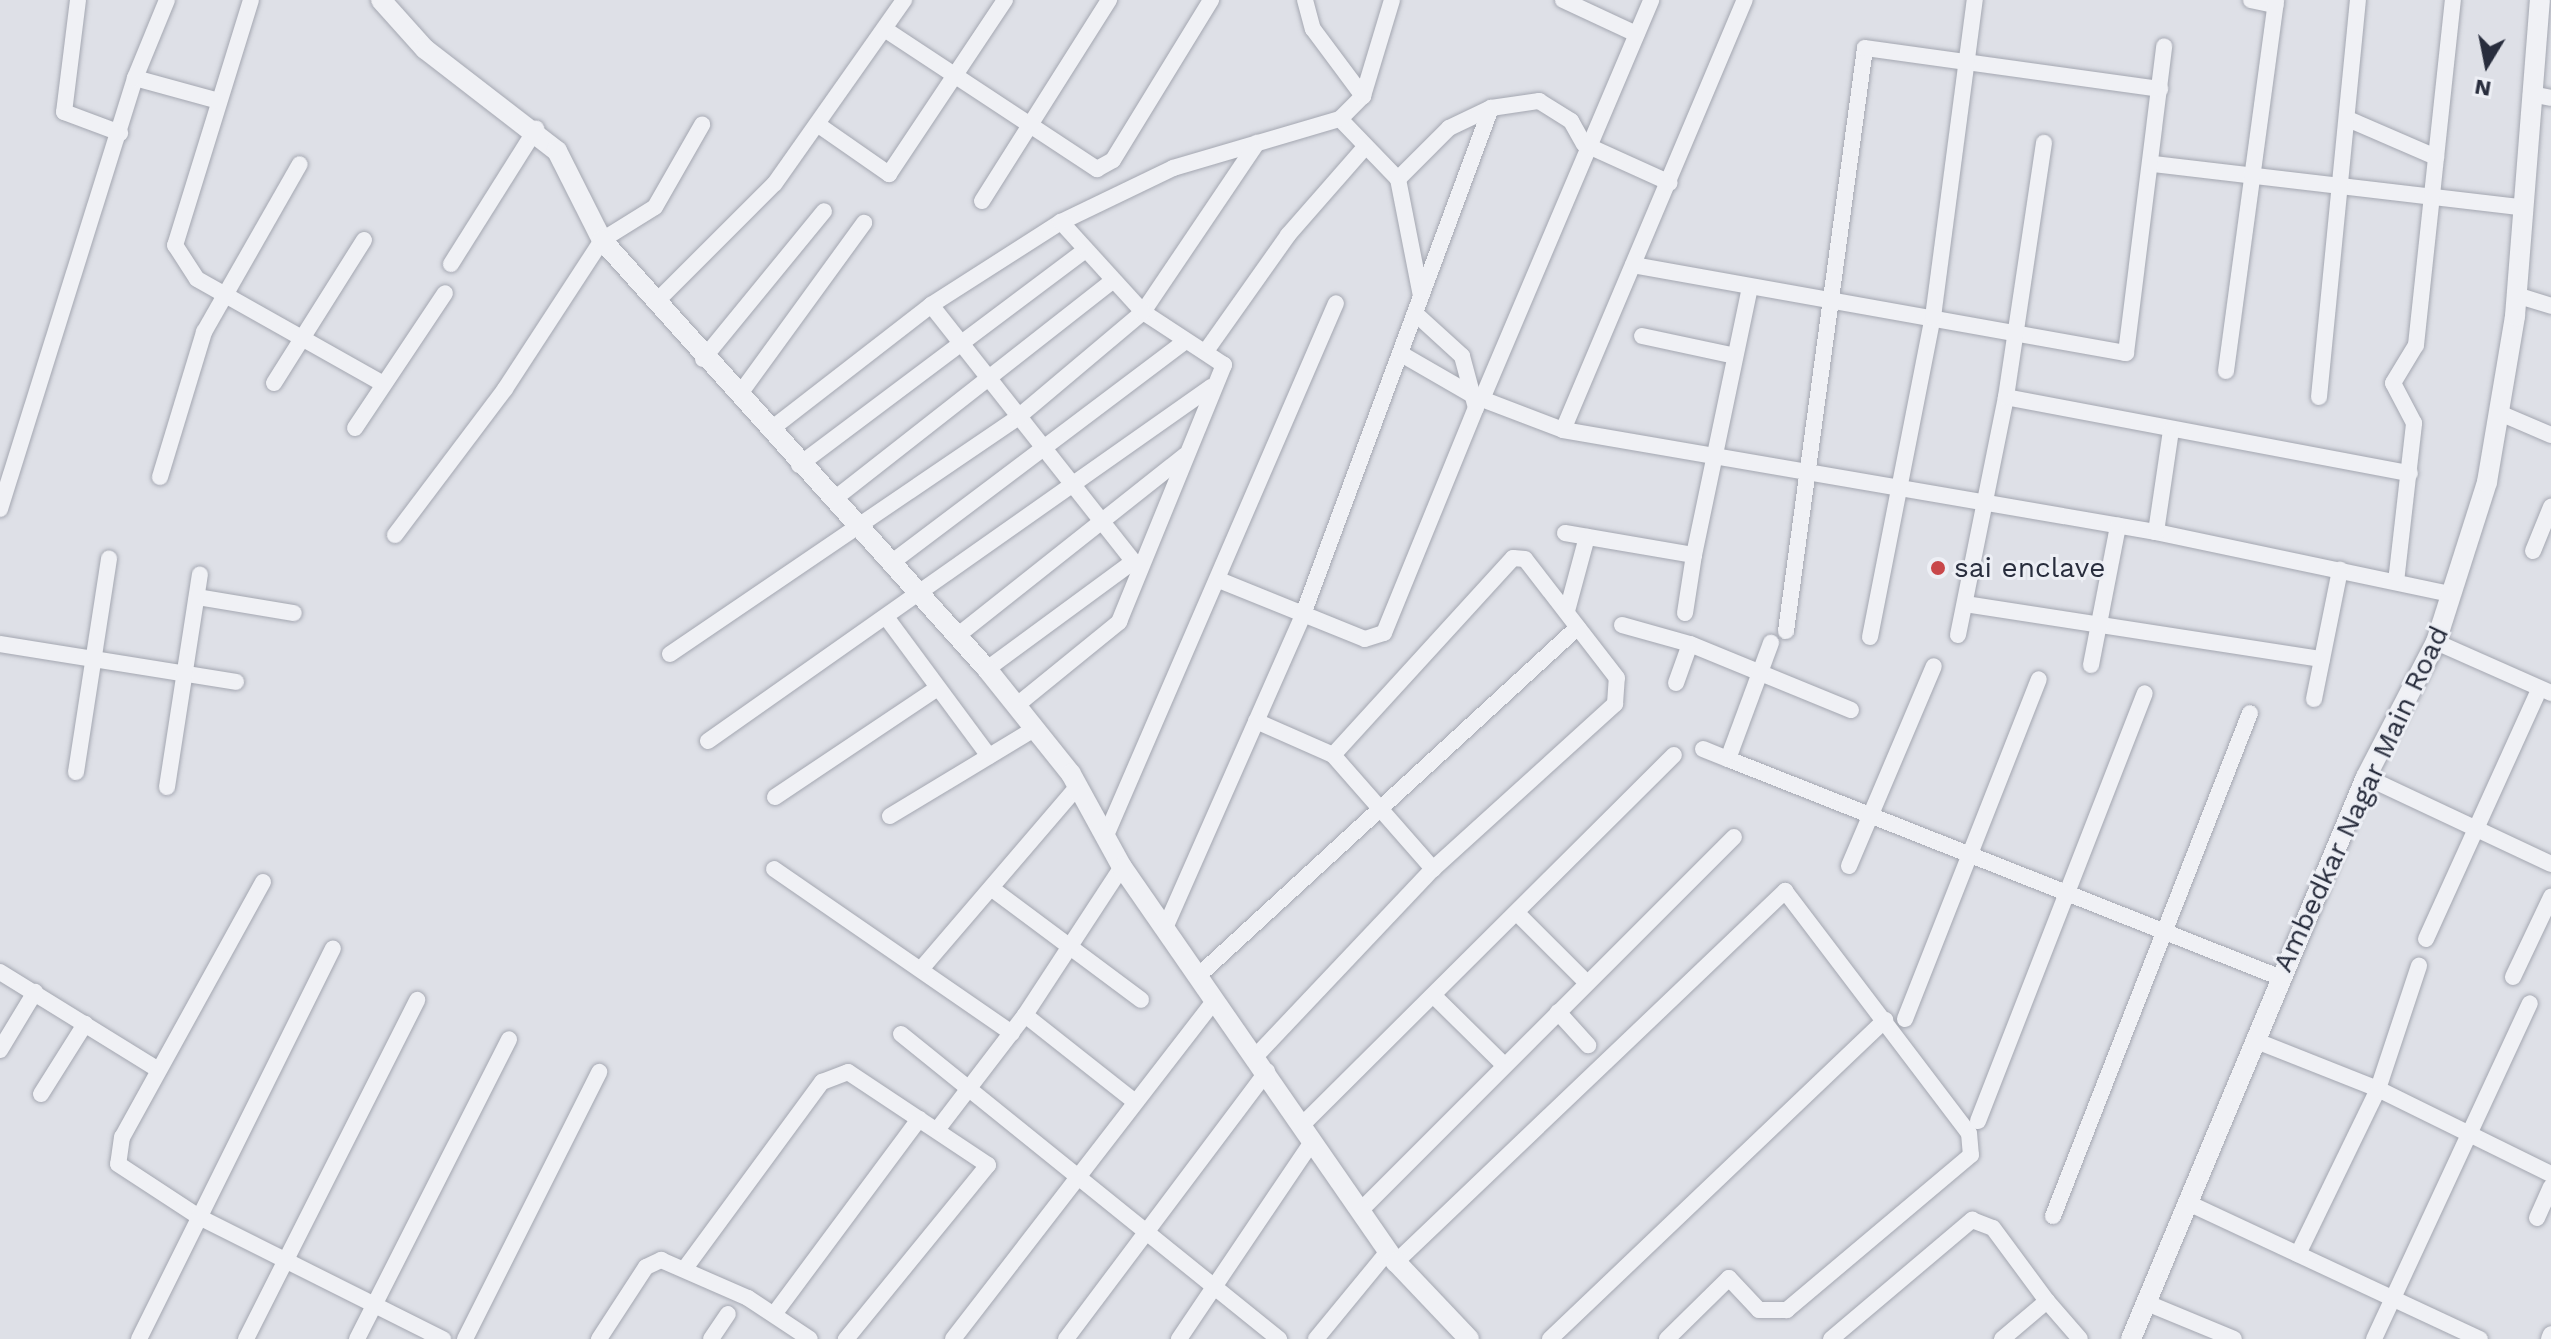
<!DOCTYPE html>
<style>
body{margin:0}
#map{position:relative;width:2551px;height:1339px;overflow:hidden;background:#dee0e7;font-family:"Work Sans",sans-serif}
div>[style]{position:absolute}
.roads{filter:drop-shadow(0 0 2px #a4a7b1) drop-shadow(0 0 2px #a4a7b1)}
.minor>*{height:16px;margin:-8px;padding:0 8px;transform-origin:8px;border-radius:8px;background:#f0f1f5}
.tertiary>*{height:20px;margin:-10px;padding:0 10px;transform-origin:10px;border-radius:10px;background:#f0f1f5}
.dots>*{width:22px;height:22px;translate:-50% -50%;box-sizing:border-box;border:4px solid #edeff5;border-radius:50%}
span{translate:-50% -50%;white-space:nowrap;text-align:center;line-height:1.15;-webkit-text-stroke:6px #edeff5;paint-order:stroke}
.poi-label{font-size:28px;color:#282d3d}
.left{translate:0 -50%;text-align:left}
.street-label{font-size:28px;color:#282d3d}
.north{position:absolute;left:2447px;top:24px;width:80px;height:80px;-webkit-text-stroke:6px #edeff5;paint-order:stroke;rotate:190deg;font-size:22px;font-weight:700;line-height:32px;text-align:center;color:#282d3d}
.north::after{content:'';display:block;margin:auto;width:28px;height:36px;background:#282d3d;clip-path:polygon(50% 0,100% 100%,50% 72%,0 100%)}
</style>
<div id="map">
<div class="roads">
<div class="minor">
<i style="left:78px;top:0;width:113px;rotate:97.1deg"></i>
<i style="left:64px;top:112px;width:60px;rotate:20.6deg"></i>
<i style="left:251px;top:0;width:257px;rotate:107.2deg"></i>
<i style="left:175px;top:245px;width:40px;rotate:57.1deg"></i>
<i style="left:197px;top:279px;width:214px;rotate:29.4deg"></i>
<i style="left:1305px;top:0;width:30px;rotate:75deg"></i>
<i style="left:1313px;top:29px;width:84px;rotate:53.3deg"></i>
<i style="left:1563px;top:0;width:81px;rotate:25deg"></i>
<i style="left:2251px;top:0;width:25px;rotate:12deg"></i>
<i style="left:886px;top:30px;width:253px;rotate:33.4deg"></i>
<i style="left:1097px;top:169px;width:18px;rotate:-29deg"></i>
<i style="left:1113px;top:160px;width:188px;rotate:-58.5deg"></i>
<i style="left:135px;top:78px;width:87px;rotate:15.3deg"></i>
<i style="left:2531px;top:94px;width:20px;rotate:11deg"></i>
<i style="left:1340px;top:119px;width:83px;rotate:46deg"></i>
<i style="left:1398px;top:179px;width:119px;rotate:78.9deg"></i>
<i style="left:2348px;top:119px;width:96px;rotate:23.4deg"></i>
<i style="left:817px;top:124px;width:88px;rotate:34.8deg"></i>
<i style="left:889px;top:174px;width:209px;rotate:-56.3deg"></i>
<i style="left:2153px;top:164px;width:371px;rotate:6.7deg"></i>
<i style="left:1398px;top:179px;width:72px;rotate:-45deg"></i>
<i style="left:1449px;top:128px;width:47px;rotate:-25.5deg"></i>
<i style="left:982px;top:201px;width:238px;rotate:-57.7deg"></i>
<i style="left:451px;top:264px;width:160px;rotate:-57.8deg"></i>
<i style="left:1633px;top:265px;width:501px;rotate:10.12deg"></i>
<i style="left:2126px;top:353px;width:309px;rotate:-82.9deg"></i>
<i style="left:2516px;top:295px;width:37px;rotate:17deg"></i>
<i style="left:658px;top:300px;width:165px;rotate:-45deg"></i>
<i style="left:775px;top:183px;width:224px;rotate:-54.8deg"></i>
<i style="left:931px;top:305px;width:335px;rotate:51.7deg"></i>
<i style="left:1642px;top:336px;width:95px;rotate:12.1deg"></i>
<i style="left:1206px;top:351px;width:142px;rotate:-54.7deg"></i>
<i style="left:1288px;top:235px;width:117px;rotate:-48.8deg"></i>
<i style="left:1403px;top:355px;width:82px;rotate:30deg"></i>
<i style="left:1474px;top:396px;width:95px;rotate:20.9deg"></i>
<i style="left:1563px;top:430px;width:602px;rotate:9.76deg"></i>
<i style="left:2156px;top:532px;width:301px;rotate:11.9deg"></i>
<i style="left:703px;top:359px;width:191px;rotate:-50.7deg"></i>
<i style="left:2226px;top:371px;width:374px;rotate:-82.3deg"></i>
<i style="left:274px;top:383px;width:169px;rotate:-57.8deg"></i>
<i style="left:739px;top:395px;width:213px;rotate:-54deg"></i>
<i style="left:2006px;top:397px;width:411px;rotate:10.7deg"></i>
<i style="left:2319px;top:397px;width:399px;rotate:-84.4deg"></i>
<i style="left:1482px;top:399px;width:433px;rotate:-67deg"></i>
<i style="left:2502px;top:414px;width:53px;rotate:23.2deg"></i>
<i style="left:355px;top:428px;width:162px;rotate:-56.3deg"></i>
<i style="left:770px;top:430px;width:204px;rotate:-37.8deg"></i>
<i style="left:931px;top:305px;width:154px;rotate:-32.6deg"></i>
<i style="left:1061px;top:222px;width:124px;rotate:-25.7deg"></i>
<i style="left:1173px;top:168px;width:174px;rotate:-16.4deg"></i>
<i style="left:1340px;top:119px;width:33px;rotate:-45deg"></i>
<i style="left:1363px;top:96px;width:100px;rotate:-73.2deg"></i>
<i style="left:1563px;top:430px;width:467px;rotate:-67.1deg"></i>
<i style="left:799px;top:465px;width:358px;rotate:-36.9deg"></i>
<i style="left:160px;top:477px;width:152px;rotate:-73.1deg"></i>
<i style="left:204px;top:332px;width:193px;rotate:-60.3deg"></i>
<i style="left:833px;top:500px;width:353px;rotate:-38.1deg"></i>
<i style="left:0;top:509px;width:452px;rotate:-72.6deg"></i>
<i style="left:135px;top:78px;width:84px;rotate:-67.7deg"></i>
<i style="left:2156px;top:532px;width:103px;rotate:-81.6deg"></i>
<i style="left:1565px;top:533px;width:131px;rotate:9.7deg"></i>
<i style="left:1694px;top:555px;width:274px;rotate:-78.2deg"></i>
<i style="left:395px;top:535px;width:183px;rotate:-53deg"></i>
<i style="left:505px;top:389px;width:178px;rotate:-56.9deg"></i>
<i style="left:602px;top:240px;width:62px;rotate:-31.9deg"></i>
<i style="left:655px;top:207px;width:95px;rotate:-60.2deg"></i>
<i style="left:2533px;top:551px;width:48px;rotate:-67.8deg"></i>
<i style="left:891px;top:563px;width:369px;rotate:-37deg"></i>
<i style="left:1219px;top:580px;width:157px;rotate:22deg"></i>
<i style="left:1365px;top:639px;width:20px;rotate:-18deg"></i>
<i style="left:1384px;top:633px;width:243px;rotate:-67.8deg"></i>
<i style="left:1476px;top:408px;width:54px;rotate:-105.1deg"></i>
<i style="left:1462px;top:356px;width:61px;rotate:-137.7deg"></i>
<i style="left:2396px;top:582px;width:160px;rotate:-83.5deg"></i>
<i style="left:2414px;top:423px;width:45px;rotate:-117.7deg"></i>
<i style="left:2393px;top:383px;width:44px;rotate:-58.8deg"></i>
<i style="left:2416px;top:345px;width:347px;rotate:-83.9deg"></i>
<i style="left:197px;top:597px;width:98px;rotate:9.4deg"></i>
<i style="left:1965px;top:604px;width:361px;rotate:8.8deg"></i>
<i style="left:1567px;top:611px;width:77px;rotate:-74.9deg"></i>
<i style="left:1685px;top:613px;width:59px;rotate:-81.2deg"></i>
<i style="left:886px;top:617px;width:173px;rotate:53.5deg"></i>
<i style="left:1622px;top:625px;width:71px;rotate:15.6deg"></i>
<i style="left:1690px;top:644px;width:174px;rotate:22.3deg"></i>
<i style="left:1786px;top:631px;width:588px;rotate:-82.28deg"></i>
<i style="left:1865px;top:48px;width:298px;rotate:7.9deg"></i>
<i style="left:1958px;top:635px;width:243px;rotate:-78.6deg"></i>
<i style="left:2006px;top:397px;width:257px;rotate:-81.5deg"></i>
<i style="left:957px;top:636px;width:291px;rotate:-38.4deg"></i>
<i style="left:1870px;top:637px;width:326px;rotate:-78.9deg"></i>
<i style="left:1933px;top:317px;width:320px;rotate:-82.5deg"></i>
<i style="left:2436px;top:642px;width:126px;rotate:23.9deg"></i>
<i style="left:0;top:644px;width:239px;rotate:9.1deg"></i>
<i style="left:670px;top:654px;width:420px;rotate:-34.2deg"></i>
<i style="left:1017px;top:418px;width:165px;rotate:-40.1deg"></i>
<i style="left:1143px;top:312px;width:204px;rotate:-56deg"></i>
<i style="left:2091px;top:665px;width:142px;rotate:-79deg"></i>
<i style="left:987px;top:669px;width:182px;rotate:-36.3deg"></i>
<i style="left:1676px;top:683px;width:41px;rotate:-70.3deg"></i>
<i style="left:2314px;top:699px;width:132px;rotate:-78.6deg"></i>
<i style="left:1017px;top:705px;width:132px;rotate:-39.1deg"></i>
<i style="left:1119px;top:622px;width:278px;rotate:-67.8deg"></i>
<i style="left:1224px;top:365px;width:97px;rotate:-146.8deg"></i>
<i style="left:1143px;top:312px;width:122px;rotate:-132.3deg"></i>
<i style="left:1256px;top:721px;width:84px;rotate:23.8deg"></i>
<i style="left:708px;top:741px;width:615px;rotate:-35.14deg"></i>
<i style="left:1703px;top:749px;width:27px;rotate:22deg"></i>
<i style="left:1728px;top:759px;width:124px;rotate:-69.7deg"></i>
<i style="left:1728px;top:759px;width:593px;rotate:21.59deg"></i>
<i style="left:76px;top:772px;width:216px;rotate:-81.2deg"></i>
<i style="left:2366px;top:777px;width:204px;rotate:25.2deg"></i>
<i style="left:167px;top:787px;width:215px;rotate:-81.2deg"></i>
<i style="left:775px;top:797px;width:196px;rotate:-33.8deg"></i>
<i style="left:890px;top:816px;width:170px;rotate:-31.1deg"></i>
<i style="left:1107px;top:833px;width:577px;rotate:-66.63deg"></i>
<i style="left:1849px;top:866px;width:217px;rotate:-67deg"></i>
<i style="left:774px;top:869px;width:289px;rotate:34.6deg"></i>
<i style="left:263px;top:882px;width:291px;rotate:118.9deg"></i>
<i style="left:122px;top:1137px;width:27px;rotate:98deg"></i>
<i style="left:118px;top:1164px;width:97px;rotate:33.2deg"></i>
<i style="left:199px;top:1217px;width:273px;rotate:26.6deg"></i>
<i style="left:991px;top:888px;width:187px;rotate:36.7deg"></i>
<i style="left:1517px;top:913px;width:99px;rotate:45deg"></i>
<i style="left:1165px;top:928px;width:340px;rotate:-66.2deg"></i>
<i style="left:1302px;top:617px;width:543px;rotate:-69.63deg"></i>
<i style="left:1491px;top:108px;width:49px;rotate:-8.3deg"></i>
<i style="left:1539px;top:101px;width:38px;rotate:32deg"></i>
<i style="left:1571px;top:121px;width:26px;rotate:61deg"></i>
<i style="left:1584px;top:144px;width:94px;rotate:24.4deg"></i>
<i style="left:2426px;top:939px;width:267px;rotate:-65.6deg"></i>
<i style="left:922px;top:968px;width:240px;rotate:-49.4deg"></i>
<i style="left:0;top:972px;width:185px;rotate:31.7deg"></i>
<i style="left:1197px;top:977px;width:517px;rotate:-42.57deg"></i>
<i style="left:2513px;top:977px;width:89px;rotate:-64.6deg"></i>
<i style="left:1434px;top:996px;width:98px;rotate:44.6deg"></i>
<i style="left:1558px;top:1012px;width:45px;rotate:47.7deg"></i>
<i style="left:1025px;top:1015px;width:140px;rotate:38.3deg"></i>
<i style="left:1905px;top:1019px;width:365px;rotate:-68.5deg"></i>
<i style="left:901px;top:1034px;width:486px;rotate:38.9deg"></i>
<i style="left:2254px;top:1040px;width:133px;rotate:21.6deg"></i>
<i style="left:2378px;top:1089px;width:193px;rotate:26.2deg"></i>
<i style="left:0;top:1050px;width:68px;rotate:-58.9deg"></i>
<i style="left:1255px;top:1057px;width:259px;rotate:-46.6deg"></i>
<i style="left:1433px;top:869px;width:246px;rotate:-42.2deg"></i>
<i style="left:1615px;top:704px;width:26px;rotate:-86deg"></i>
<i style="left:1617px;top:678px;width:150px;rotate:-127.7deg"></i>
<i style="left:1525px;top:559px;width:12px;rotate:-175deg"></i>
<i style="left:1513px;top:558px;width:267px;rotate:132.4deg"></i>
<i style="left:1333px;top:755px;width:152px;rotate:48.7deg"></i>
<i style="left:41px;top:1094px;width:83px;rotate:-57.8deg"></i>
<i style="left:1978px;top:1121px;width:459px;rotate:-68.7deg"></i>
<i style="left:1301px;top:1126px;width:526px;rotate:-44.85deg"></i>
<i style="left:937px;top:1130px;width:145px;rotate:-52.6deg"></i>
<i style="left:1025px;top:1015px;width:177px;rotate:-56.8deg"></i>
<i style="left:2188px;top:1203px;width:322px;rotate:25deg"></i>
<i style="left:1362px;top:1209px;width:526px;rotate:-45deg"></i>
<i style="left:2053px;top:1216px;width:540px;rotate:-68.61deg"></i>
<i style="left:2537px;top:1218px;width:34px;rotate:-66deg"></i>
<i style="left:2298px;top:1254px;width:183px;rotate:-64.1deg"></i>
<i style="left:2378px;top:1089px;width:130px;rotate:-71.6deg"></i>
<i style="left:1396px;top:1262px;width:538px;rotate:-43.64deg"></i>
<i style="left:1785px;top:891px;width:304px;rotate:52.8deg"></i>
<i style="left:1969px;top:1133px;width:22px;rotate:85deg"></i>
<i style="left:1971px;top:1155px;width:241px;rotate:139.9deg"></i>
<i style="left:1787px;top:1310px;width:28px;rotate:180deg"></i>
<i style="left:1759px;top:1310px;width:44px;rotate:-133.2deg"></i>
<i style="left:1729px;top:1278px;width:87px;rotate:135.5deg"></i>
<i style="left:686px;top:1267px;width:230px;rotate:-53.7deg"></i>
<i style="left:822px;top:1082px;width:28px;rotate:-21deg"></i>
<i style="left:848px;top:1072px;width:168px;rotate:33.6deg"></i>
<i style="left:988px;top:1165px;width:225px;rotate:129.2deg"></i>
<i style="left:2047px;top:1301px;width:50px;rotate:49deg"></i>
<i style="left:2147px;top:1303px;width:94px;rotate:22.5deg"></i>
<i style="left:775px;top:1313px;width:242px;rotate:-53.4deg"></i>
<i style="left:139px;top:1339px;width:436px;rotate:-63.6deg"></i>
<i style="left:246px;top:1339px;width:380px;rotate:-63.2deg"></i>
<i style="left:357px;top:1339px;width:336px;rotate:-63.1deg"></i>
<i style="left:465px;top:1339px;width:299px;rotate:-63.3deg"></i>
<i style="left:599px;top:1339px;width:86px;rotate:-56.9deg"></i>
<i style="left:646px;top:1267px;width:17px;rotate:-25deg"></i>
<i style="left:661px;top:1260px;width:95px;rotate:23.6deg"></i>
<i style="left:748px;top:1298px;width:74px;rotate:33.5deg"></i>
<i style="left:711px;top:1339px;width:30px;rotate:-56deg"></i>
<i style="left:953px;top:1339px;width:425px;rotate:-52.3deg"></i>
<i style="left:1066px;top:1339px;width:335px;rotate:-53.1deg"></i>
<i style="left:1179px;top:1339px;width:238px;rotate:-56deg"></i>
<i style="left:1316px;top:1339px;width:115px;rotate:-50.6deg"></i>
<i style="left:1550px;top:1339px;width:463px;rotate:-43.6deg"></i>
<i style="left:1831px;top:1339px;width:185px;rotate:-40.2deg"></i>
<i style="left:1972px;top:1220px;width:22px;rotate:21deg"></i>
<i style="left:1993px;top:1228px;width:91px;rotate:53.5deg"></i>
<i style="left:2047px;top:1301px;width:59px;rotate:139.8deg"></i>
<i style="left:2374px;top:1339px;width:370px;rotate:-65.1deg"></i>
<i style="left:2549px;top:1339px;width:5px;rotate:-68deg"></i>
</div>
<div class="tertiary">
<i style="left:381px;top:0;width:66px;rotate:48.1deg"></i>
<i style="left:425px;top:49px;width:167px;rotate:37.7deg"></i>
<i style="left:557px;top:151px;width:100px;rotate:63.2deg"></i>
<i style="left:602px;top:240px;width:576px;rotate:48.09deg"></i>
<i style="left:987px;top:669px;width:134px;rotate:51.3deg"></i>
<i style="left:1071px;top:774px;width:106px;rotate:61.3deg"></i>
<i style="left:1122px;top:867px;width:481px;rotate:55.3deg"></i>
<i style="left:1396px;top:1262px;width:106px;rotate:46.5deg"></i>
<i style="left:2131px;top:1339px;width:609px;rotate:-67.31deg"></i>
<i style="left:2366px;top:777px;width:152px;rotate:-62.6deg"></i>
<i style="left:2436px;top:642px;width:168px;rotate:-72.3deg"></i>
<i style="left:2487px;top:482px;width:168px;rotate:-80.4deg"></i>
<i style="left:2515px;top:316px;width:317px;rotate:-85.5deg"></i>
</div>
</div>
<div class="dots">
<i style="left:1938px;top:568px;background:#c8474a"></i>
</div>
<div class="poi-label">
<span class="left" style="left:1954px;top:568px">sai enclave</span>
</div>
<div class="street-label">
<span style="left:2361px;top:799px;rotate:-65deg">Ambedkar Nagar Main Road</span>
</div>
<div class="north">N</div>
</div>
